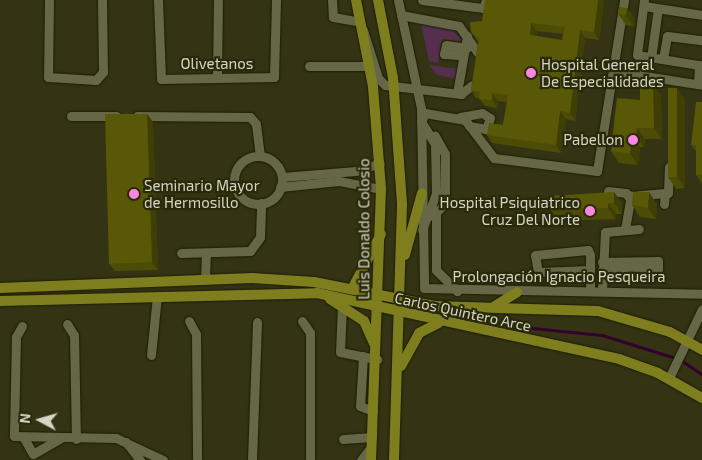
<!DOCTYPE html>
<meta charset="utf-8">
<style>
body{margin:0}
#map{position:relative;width:702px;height:460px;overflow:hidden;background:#343415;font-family:"Exo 2",sans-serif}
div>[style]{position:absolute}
.green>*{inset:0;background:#552f4d}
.stream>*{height:2.5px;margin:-1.25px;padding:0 1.25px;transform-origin:1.25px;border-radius:1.25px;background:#33022b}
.roads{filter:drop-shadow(0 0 1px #1c1c00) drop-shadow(0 0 1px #1c1c00)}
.minor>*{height:9px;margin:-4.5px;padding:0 4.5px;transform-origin:4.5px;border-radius:4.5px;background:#666747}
.minor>.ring{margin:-4.5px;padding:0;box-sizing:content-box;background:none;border:9px solid #666747;border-radius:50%}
.major>*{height:10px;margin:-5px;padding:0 5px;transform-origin:5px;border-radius:5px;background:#7e7e1f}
.wall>*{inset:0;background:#4c4c06}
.shaded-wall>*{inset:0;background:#3e3e05}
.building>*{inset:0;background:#585807}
.dots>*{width:14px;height:14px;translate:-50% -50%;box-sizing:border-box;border:2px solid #2a2a0a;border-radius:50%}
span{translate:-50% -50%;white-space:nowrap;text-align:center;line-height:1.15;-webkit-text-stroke:4.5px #2a2a0a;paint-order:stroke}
.street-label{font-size:15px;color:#d4d5c3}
.poi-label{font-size:15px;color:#d4d5c3}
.left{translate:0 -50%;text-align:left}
.right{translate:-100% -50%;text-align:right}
.north{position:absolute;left:15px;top:395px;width:50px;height:50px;-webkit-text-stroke:4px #2a2a0a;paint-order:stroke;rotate:276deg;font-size:14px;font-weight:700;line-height:20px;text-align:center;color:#d4d5c3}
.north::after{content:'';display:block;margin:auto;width:18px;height:22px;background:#d4d5c3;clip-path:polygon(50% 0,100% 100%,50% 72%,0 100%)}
</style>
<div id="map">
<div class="green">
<i style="clip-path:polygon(421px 23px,451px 29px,464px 42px,442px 39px,438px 63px,429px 61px)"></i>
<i style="clip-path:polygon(429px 65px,460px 69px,458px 79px,437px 75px)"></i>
</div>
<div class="stream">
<i style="left:532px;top:328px;width:70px;rotate:5.7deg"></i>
<i style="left:602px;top:335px;width:77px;rotate:17.3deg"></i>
<i style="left:681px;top:360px;width:25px;rotate:34deg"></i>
</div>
<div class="roads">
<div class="minor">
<i style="left:49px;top:0;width:77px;rotate:90.7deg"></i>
<i style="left:48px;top:77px;width:48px;rotate:3.6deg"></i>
<i style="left:96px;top:80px;width:11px;rotate:-49deg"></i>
<i style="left:103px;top:72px;width:72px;rotate:-90.8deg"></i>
<i style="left:158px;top:0;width:79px;rotate:87.8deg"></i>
<i style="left:161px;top:79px;width:113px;rotate:-1deg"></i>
<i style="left:274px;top:77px;width:77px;rotate:-88.5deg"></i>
<i style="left:332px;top:0;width:17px;rotate:87deg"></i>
<i style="left:333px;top:17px;width:27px;rotate:10deg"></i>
<i style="left:398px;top:0;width:110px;rotate:78deg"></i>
<i style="left:421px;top:108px;width:180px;rotate:89deg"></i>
<i style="left:424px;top:288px;width:278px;rotate:1.2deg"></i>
<i style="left:422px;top:0;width:62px;rotate:7.5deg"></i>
<i style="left:483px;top:8px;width:9px;rotate:-69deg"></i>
<i style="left:644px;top:0;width:55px;rotate:97.3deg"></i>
<i style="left:637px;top:55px;width:63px;rotate:9.2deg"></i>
<i style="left:699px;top:65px;width:19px;rotate:93deg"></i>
<i style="left:644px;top:6px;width:59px;rotate:8.8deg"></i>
<i style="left:401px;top:15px;width:59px;rotate:10.7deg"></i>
<i style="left:459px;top:26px;width:32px;rotate:55deg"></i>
<i style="left:363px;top:30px;width:50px;rotate:72.6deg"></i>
<i style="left:378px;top:78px;width:10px;rotate:45deg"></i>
<i style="left:385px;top:85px;width:77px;rotate:6.8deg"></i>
<i style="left:461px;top:94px;width:14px;rotate:-39deg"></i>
<i style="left:460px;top:47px;width:8px;rotate:97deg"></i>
<i style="left:459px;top:55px;width:15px;rotate:-176deg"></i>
<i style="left:444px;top:54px;width:9px;rotate:-77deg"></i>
<i style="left:446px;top:45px;width:21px;rotate:8deg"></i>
<i style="left:651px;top:58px;width:50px;rotate:-82deg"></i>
<i style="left:663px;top:59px;width:23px;rotate:-80deg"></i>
<i style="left:667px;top:36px;width:35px;rotate:7deg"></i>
<i style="left:309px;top:66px;width:60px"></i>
<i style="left:613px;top:71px;width:90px;rotate:8.9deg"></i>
<i style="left:217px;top:78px;width:78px;rotate:-89.3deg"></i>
<i style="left:457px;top:93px;width:58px;rotate:-80deg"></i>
<i style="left:71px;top:116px;width:45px"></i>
<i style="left:137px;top:116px;width:113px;rotate:0.5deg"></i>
<i style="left:250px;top:117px;width:9px;rotate:49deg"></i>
<i style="left:256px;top:124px;width:32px;rotate:83deg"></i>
<i style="left:460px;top:117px;width:22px;rotate:-10deg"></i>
<i style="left:482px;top:113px;width:9px;rotate:32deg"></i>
<i style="left:490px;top:118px;width:12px;rotate:110deg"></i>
<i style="left:486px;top:129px;width:17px;rotate:-170deg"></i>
<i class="ring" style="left:234px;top:156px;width:39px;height:39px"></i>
<i style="left:282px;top:177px;width:74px;rotate:-4.6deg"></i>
<i style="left:356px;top:171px;width:25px;rotate:-18deg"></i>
<i style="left:280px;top:187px;width:59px;rotate:-5.8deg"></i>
<i style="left:339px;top:181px;width:43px;rotate:10.8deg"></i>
<i style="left:608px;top:191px;width:18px;rotate:6deg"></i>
<i style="left:626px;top:193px;width:7px;rotate:56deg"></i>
<i style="left:664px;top:204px;width:11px;rotate:-85deg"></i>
<i style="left:436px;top:211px;width:59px;rotate:90deg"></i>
<i style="left:436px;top:270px;width:30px;rotate:45deg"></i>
<i style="left:433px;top:216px;width:16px;rotate:-47deg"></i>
<i style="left:444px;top:204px;width:11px;rotate:-85deg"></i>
<i style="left:445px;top:193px;width:39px;rotate:-90deg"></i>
<i style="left:445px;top:154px;width:21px;rotate:-119deg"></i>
<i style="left:625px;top:229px;width:34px;rotate:-80deg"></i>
<i style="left:631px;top:196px;width:37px;rotate:-5deg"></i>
<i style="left:668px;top:193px;width:26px;rotate:-88deg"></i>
<i style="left:422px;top:230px;width:40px;rotate:-69deg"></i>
<i style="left:436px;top:193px;width:49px;rotate:-91.2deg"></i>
<i style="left:435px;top:144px;width:26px;rotate:-122deg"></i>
<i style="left:421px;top:122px;width:10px;rotate:-66deg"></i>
<i style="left:425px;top:113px;width:41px;rotate:9.9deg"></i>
<i style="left:465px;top:120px;width:48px;rotate:52.7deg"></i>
<i style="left:494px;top:158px;width:104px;rotate:7.2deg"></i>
<i style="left:597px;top:171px;width:173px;rotate:-81deg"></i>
<i style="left:181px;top:253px;width:69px;rotate:-1.7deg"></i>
<i style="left:250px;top:251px;width:17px;rotate:-54deg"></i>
<i style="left:260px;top:237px;width:34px;rotate:-88deg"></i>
<i style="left:589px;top:270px;width:51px;rotate:177.8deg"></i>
<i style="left:538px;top:272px;width:17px;rotate:-100deg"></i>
<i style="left:535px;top:255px;width:53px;rotate:-5.4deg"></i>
<i style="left:588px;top:250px;width:5px;rotate:68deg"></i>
<i style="left:590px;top:255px;width:36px;rotate:90deg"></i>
<i style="left:602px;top:270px;width:56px;rotate:-1deg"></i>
<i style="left:658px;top:269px;width:8px;rotate:-90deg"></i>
<i style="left:658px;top:261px;width:56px;rotate:179deg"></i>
<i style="left:205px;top:280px;width:27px;rotate:-88deg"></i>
<i style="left:602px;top:291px;width:59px;rotate:-87.1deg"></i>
<i style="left:605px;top:232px;width:34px;rotate:-5deg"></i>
<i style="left:342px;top:305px;width:47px;rotate:92.4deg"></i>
<i style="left:340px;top:352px;width:38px;rotate:11deg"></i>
<i style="left:189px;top:321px;width:15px;rotate:62deg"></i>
<i style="left:196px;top:334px;width:126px;rotate:89.5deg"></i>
<i style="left:302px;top:321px;width:14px;rotate:56deg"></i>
<i style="left:310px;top:333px;width:127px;rotate:90deg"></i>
<i style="left:67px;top:324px;width:13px;rotate:58deg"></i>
<i style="left:74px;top:335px;width:104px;rotate:88.9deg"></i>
<i style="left:22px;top:326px;width:13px;rotate:119deg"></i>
<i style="left:16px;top:337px;width:99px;rotate:91.2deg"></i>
<i style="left:14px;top:436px;width:102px;rotate:1.1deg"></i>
<i style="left:116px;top:438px;width:52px;rotate:25.1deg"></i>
<i style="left:151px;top:355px;width:59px;rotate:-84.2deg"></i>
<i style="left:363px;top:356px;width:50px;rotate:93.4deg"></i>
<i style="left:360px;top:406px;width:14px;rotate:21deg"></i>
<i style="left:669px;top:378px;width:76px;rotate:-64.4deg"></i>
<i style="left:24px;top:438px;width:18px;rotate:61deg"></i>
<i style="left:33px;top:454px;width:32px;rotate:-30deg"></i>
<i style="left:343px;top:439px;width:29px;rotate:-4deg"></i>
<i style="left:126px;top:442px;width:23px;rotate:52deg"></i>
<i style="left:252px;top:460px;width:138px;rotate:-87.9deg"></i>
<i style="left:361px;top:460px;width:16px;rotate:-52deg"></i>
</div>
<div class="major">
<i style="left:356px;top:0;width:89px;rotate:78.9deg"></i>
<i style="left:373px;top:87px;width:102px;rotate:85.5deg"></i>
<i style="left:381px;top:189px;width:271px;rotate:92.1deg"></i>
<i style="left:378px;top:0;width:79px;rotate:79.1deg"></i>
<i style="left:393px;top:78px;width:127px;rotate:85.9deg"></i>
<i style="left:402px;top:205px;width:255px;rotate:91.8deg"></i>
<i style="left:405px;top:255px;width:64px;rotate:-74.7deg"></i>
<i style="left:0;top:288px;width:252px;rotate:-2.3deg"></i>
<i style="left:252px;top:278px;width:62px;rotate:3.7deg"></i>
<i style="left:314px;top:282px;width:123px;rotate:11.2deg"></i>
<i style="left:435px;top:306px;width:163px;rotate:1.8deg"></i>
<i style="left:598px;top:311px;width:75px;rotate:16.3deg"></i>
<i style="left:670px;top:332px;width:37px;rotate:29deg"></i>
<i style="left:352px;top:289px;width:62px;rotate:-62.2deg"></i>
<i style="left:330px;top:299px;width:40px;rotate:32.9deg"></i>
<i style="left:364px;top:321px;width:24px;rotate:66deg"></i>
<i style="left:0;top:301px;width:317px;rotate:-1.4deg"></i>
<i style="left:317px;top:293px;width:309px;rotate:12.3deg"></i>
<i style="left:619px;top:359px;width:41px;rotate:19.7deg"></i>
<i style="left:658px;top:373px;width:51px;rotate:29.6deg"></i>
<i style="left:495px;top:306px;width:26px;rotate:-32deg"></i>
<i style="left:401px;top:366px;width:38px;rotate:-61deg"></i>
<i style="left:419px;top:333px;width:22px;rotate:-27deg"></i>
</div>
</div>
<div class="wall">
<i style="clip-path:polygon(evenodd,604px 2px,599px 40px,585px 38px,575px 121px,566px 119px,561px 153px,492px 143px,487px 135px,503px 125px,507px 102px,498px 101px,497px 108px,485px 106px,479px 98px,476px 98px,471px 90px,478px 42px,471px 32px,482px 21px,604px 2px,537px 31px,563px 34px,562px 40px,536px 36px,537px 31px)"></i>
<i style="clip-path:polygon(627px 8px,635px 19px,634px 27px,626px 25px,618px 14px)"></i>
<i style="clip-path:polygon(653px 84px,661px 96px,662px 139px,645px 139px,644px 147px,640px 147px,638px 165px,619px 163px,611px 151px,640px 100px)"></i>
<i style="clip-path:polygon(685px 99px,685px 188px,676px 189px,668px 177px)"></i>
<i style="clip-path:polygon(702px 102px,702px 183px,696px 175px,696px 151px,691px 145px)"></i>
<i style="clip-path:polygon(147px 114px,153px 122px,158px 270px,115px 271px,109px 264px)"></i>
<i style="clip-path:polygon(550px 196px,622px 203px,622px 214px,616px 214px,616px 219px,558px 221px,550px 209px)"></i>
<i style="clip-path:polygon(657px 204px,656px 219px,640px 217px,632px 205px)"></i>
</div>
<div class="shaded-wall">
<i style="clip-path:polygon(598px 0,603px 0,604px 2px,599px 40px,594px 32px)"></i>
<i style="clip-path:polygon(627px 8px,635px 19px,634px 27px,626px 15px)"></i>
<i style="clip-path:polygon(531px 23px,537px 31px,536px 43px,530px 35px)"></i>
<i style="clip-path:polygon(580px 30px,585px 38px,575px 121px,570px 113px)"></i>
<i style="clip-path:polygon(653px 84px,661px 96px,662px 139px,654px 128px)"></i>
<i style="clip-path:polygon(677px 88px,685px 99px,685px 188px,677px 177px)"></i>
<i style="clip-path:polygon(492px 93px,498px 101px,497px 108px,492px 100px)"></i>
<i style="clip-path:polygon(560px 111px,566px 119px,561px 153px,556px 145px)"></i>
<i style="clip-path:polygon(147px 114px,153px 122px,158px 270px,152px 262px)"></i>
<i style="clip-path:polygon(637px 128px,645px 139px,644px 147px,636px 136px)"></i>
<i style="clip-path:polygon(632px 135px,640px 147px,638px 165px,630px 154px)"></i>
<i style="clip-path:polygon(614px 192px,622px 203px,622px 214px,614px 203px)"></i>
<i style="clip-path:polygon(649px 192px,657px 204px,656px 219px,648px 208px)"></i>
<i style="clip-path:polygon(608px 203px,616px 214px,616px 219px,608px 208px)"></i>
</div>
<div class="building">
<i style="clip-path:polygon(evenodd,485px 0,598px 0,594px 32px,580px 30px,570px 113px,560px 111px,556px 145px,487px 135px,489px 123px,503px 125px,508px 95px,492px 93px,492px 100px,479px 99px,480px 92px,471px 90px,479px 39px,471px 32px,470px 22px,482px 21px,485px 0,531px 23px,565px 27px,562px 40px,530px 35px,531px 23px)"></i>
<i style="clip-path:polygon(619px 7px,627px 8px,626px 15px,618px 14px)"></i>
<i style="clip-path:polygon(653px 84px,654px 128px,637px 128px,636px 136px,632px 135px,630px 154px,611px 151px,617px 98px,640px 100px,640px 85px)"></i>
<i style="clip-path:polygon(668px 88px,677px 88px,677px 177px,668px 177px)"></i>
<i style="clip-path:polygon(696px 102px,702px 102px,702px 174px,696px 175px,696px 145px,691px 145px)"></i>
<i style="clip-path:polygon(105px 114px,147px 114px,152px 262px,109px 264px)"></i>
<i style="clip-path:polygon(614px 192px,614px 203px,608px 203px,608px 208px,550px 209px,550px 196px)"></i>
<i style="clip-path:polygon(633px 192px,649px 192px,648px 208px,632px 205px)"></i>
</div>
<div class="dots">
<i style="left:531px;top:73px;background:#fc86e3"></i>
<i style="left:633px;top:140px;background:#fc86e3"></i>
<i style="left:134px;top:194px;background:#fc86e3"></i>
<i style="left:590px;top:211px;background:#fc86e3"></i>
</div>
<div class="street-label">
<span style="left:217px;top:64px">Olivetanos</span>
<span style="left:364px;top:229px;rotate:-90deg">Luis Donaldo Colosio</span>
<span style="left:559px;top:277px">Prolongación Ignacio Pesqueira</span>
<span style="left:463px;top:312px;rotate:12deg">Carlos Quintero Arce</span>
</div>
<div class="poi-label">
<span class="left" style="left:541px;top:73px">Hospital General<br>De Especialidades</span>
<span class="right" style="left:623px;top:140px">Pabellon</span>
<span class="left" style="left:144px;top:194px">Seminario Mayor<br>de Hermosillo</span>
<span class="right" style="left:580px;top:211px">Hospital Psiquiatrico<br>Cruz Del Norte</span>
</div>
<div class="north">N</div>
</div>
